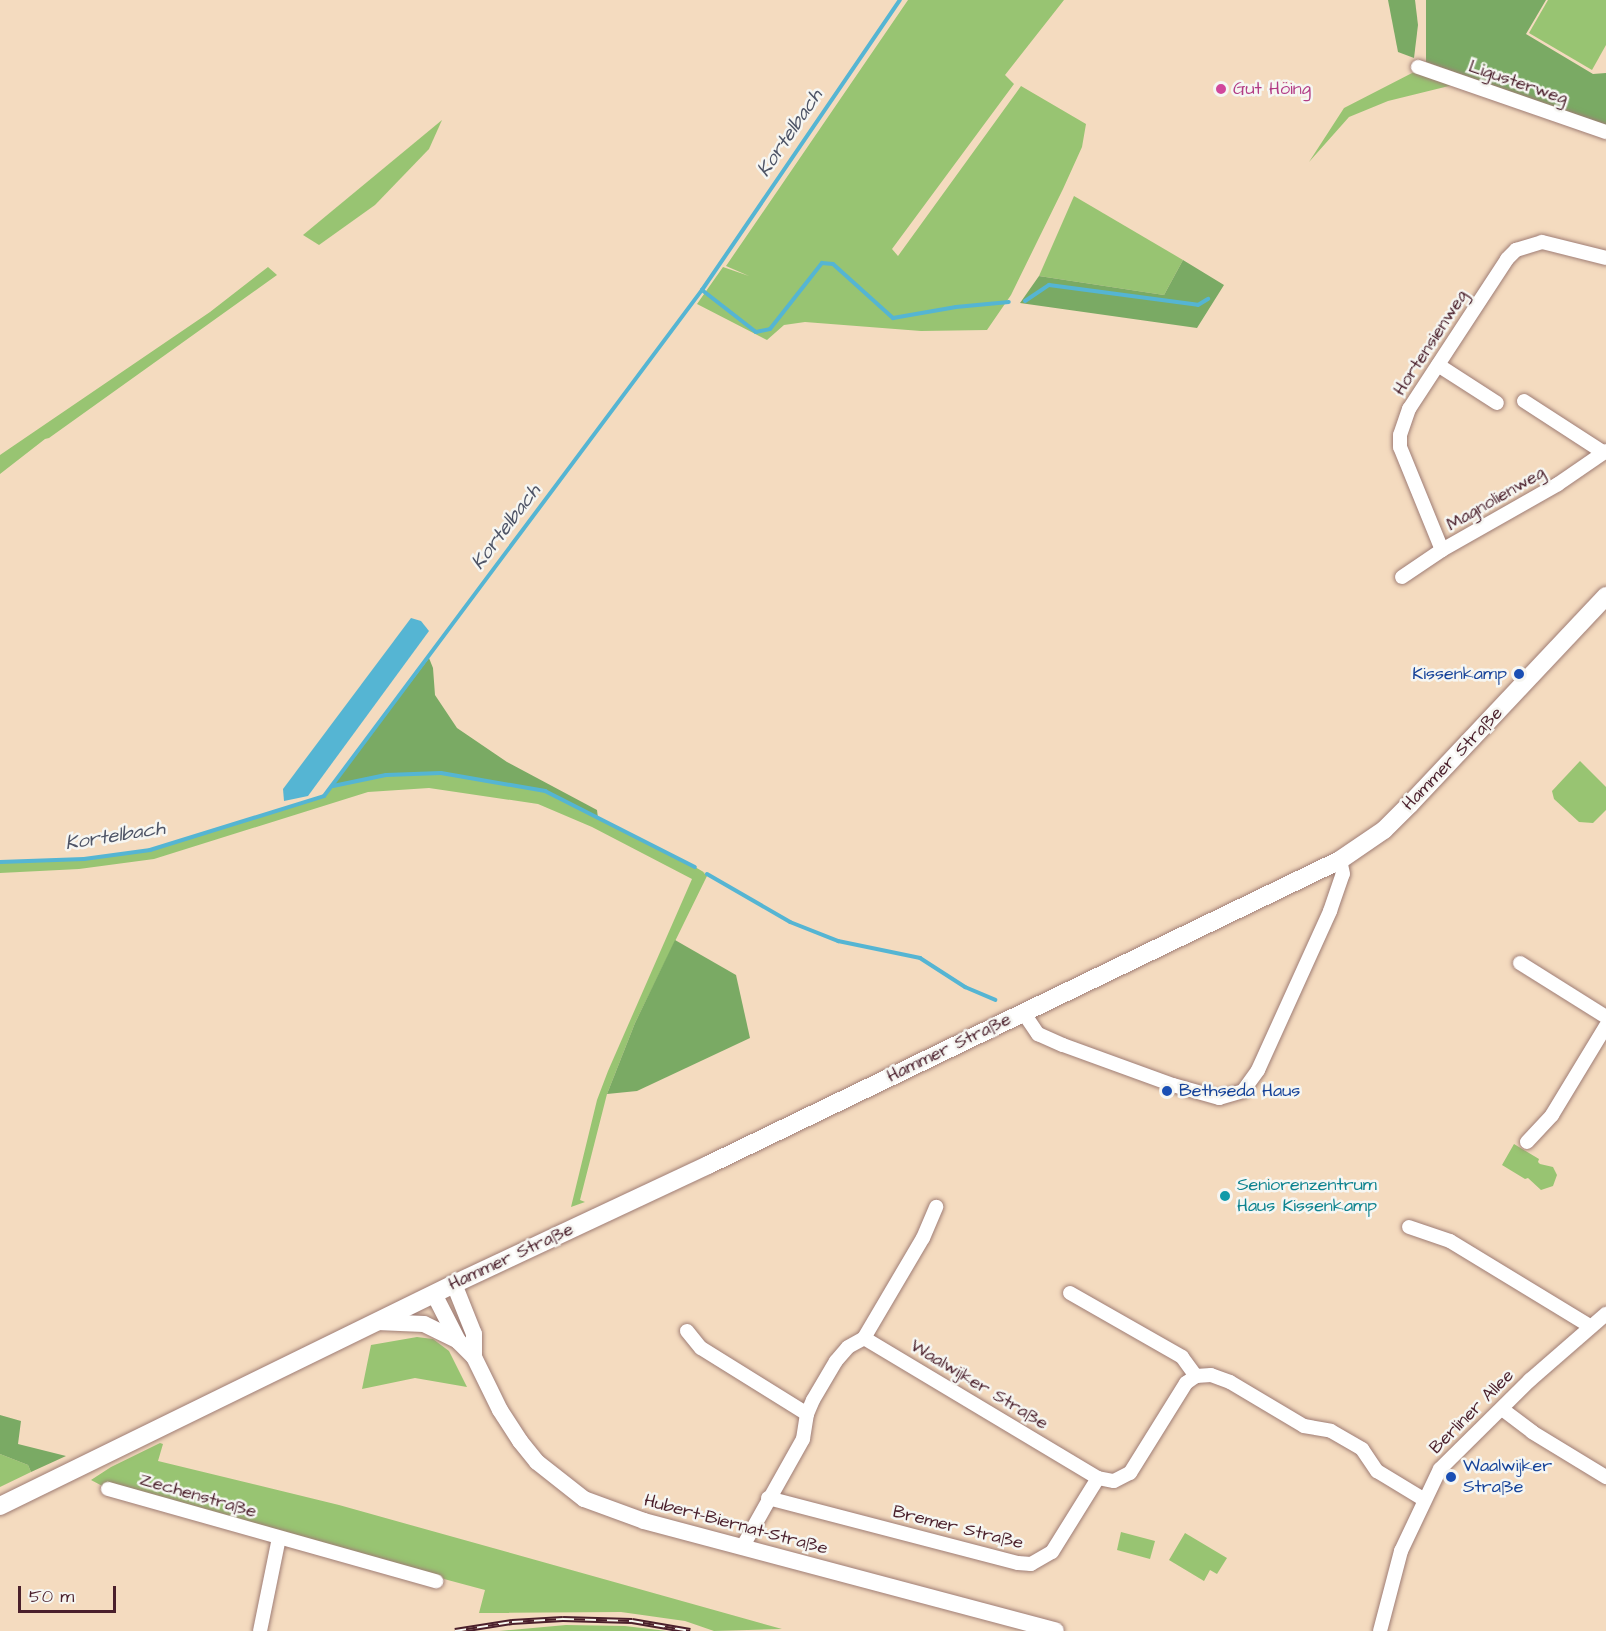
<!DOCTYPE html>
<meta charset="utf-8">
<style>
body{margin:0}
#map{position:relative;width:1606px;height:1631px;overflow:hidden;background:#f4dbbf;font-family:"Architects Daughter",sans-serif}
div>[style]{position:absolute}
.green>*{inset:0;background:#98c472}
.forest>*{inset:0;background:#7aaa64}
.water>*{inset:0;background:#55b5d3}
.stream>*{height:4px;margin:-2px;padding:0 2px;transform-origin:2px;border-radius:2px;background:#55b5d3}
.roads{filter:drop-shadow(0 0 2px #9f7d75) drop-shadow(0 0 2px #9f7d75)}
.minor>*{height:14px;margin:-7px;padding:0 7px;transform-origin:7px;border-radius:7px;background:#fff}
.tertiary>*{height:16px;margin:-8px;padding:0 8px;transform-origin:8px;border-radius:8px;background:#fff}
.secondary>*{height:18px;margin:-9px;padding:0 9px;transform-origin:9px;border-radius:9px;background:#fff}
.rail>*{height:6px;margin-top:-3px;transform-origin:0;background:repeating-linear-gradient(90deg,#f6f6f2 0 11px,#4a1f2b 0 22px);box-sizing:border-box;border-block:2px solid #4a1f2b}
.dots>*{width:16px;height:16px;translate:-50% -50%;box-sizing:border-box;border:3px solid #f6f6f2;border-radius:50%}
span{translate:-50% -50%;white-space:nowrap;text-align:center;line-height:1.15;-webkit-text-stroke:5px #f6f6f2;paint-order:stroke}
.street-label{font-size:18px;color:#4a1f2b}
.hotel-label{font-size:18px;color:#b23c85}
.left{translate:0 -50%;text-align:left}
.transit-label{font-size:18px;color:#164399}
.right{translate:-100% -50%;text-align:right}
.culture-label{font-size:18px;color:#0d838f}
.water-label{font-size:20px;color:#4e5466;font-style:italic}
.scale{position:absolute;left:18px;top:1586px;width:98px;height:27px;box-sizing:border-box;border:3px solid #4a1f2b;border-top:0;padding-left:8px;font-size:18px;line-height:21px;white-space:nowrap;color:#4a1f2b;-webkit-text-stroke:4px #f6f6f2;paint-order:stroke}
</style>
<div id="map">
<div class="green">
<i style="clip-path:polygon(908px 0,1064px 0,1005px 75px,1014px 84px,892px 249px,898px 256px,1021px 86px,1086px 124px,1082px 147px,1063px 189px,1011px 295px,987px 330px,921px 331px,805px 322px,784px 325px,767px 340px,697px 304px,723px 267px,749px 276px,726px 266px)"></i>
<i style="clip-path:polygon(1548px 0,1606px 0,1606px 45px,1592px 70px,1529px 33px)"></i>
<i style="clip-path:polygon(1414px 72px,1453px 85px,1388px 101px,1349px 117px,1309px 162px,1344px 108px)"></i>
<i style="clip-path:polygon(442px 120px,429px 149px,375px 205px,319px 245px,303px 235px)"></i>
<i style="clip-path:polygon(1074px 196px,1183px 260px,1164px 295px,1039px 276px)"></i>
<i style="clip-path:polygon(268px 267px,277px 275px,49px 438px,45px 439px,0 474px,0 455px,210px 312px)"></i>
<i style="clip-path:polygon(1580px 761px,1606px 787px,1606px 810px,1593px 823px,1579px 822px,1554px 799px,1552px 791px)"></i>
<i style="clip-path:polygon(441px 773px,545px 791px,612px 825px,695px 867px,707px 874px,703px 872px,707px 876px,635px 1023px,607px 1094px,580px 1200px,585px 1202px,571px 1207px,597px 1100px,608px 1071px,692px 879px,592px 827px,538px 804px,429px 788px,368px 792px,154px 859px,79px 869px,0 873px,0 862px,84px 859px,150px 850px,324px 796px,332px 786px,386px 775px)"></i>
<i style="clip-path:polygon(1514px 1144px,1539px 1159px,1538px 1162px,1540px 1164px,1553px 1167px,1557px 1175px,1553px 1186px,1541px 1190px,1528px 1178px,1525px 1179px,1502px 1165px)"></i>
<i style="clip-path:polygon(417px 1337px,433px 1339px,449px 1351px,467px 1387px,415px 1378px,362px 1389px,371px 1345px)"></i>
<i style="clip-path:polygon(160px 1443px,163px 1444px,158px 1461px,339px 1505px,782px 1629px,714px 1631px,685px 1621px,621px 1612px,479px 1613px,485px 1590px,108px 1489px,91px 1480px,111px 1467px)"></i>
<i style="clip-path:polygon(0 1454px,28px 1465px,31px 1472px,0 1487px)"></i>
<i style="clip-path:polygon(1121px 1532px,1155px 1541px,1150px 1559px,1117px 1550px)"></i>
<i style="clip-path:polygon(1185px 1533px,1227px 1558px,1217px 1574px,1210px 1570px,1204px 1581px,1169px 1560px)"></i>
<i style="clip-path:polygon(566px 1625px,625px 1626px,667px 1631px,499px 1631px)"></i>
</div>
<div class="forest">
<i style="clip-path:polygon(1388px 0,1415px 0,1418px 25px,1414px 58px,1398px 52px)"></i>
<i style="clip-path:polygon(1426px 0,1546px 0,1526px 34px,1593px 74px,1606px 73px,1606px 126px,1426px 62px)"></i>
<i style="clip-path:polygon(1183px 260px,1224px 285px,1197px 328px,1020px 303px,1039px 276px,1164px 295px)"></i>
<i style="clip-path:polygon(429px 658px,433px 668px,435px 695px,457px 728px,507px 762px,597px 810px,598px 818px,545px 791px,441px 773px,386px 775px,332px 786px)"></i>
<i style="clip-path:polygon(675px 940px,736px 975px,750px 1038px,637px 1091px,607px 1094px,635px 1023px)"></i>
<i style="clip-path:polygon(0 1415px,21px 1421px,18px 1444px,66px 1456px,31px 1472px,28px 1465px,0 1454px)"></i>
</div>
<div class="water">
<i style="clip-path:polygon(411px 618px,421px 621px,429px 631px,308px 796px,284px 801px,283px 789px)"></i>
</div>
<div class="stream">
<i style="left:702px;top:290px;width:68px;rotate:37.9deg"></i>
<i style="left:756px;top:332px;width:14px;rotate:-12deg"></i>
<i style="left:770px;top:329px;width:84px;rotate:-51.8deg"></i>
<i style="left:822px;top:263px;width:11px;rotate:5deg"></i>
<i style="left:833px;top:264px;width:81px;rotate:42deg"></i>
<i style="left:893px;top:318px;width:64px;rotate:-9.9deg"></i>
<i style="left:956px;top:307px;width:53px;rotate:-5.4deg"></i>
<i style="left:1025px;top:301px;width:29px;rotate:-34deg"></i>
<i style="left:1049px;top:285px;width:150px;rotate:7.6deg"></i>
<i style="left:1198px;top:305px;width:12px;rotate:-31deg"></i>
<i style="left:333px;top:786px;width:54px;rotate:-11.7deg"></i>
<i style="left:386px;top:775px;width:55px;rotate:-2.1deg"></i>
<i style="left:441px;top:773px;width:106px;rotate:9.8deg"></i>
<i style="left:545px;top:791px;width:168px;rotate:26.9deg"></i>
<i style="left:0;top:862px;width:84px;rotate:-2deg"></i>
<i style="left:84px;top:859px;width:67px;rotate:-7.8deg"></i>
<i style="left:150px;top:850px;width:182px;rotate:-17.2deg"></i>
<i style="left:324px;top:796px;width:632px;rotate:-53.24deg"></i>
<i style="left:702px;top:290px;width:351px;rotate:-55.7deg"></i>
<i style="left:707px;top:874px;width:96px;rotate:30deg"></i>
<i style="left:790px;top:922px;width:52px;rotate:21.6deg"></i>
<i style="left:838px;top:941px;width:84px;rotate:11.7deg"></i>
<i style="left:920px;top:958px;width:54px;rotate:32.8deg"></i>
<i style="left:965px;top:987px;width:33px;rotate:23deg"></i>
</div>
<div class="roads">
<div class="minor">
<i style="left:1418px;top:67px;width:199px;rotate:19.1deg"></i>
<i style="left:1438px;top:365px;width:70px;rotate:32.8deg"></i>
<i style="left:1524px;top:401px;width:95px;rotate:33deg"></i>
<i style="left:1442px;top:550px;width:111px;rotate:-112.2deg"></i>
<i style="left:1400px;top:447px;width:12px;rotate:-90deg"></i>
<i style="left:1400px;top:435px;width:28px;rotate:-71deg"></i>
<i style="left:1409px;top:409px;width:179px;rotate:-56.8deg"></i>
<i style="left:1507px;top:259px;width:13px;rotate:-45deg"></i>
<i style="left:1516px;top:250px;width:27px;rotate:-17deg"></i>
<i style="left:1542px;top:242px;width:66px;rotate:14deg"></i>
<i style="left:1402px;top:577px;width:48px;rotate:-34deg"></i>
<i style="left:1442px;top:550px;width:133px;rotate:-29.6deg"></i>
<i style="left:1558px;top:484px;width:58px;rotate:-34.5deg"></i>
<i style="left:1520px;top:963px;width:102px;rotate:32.1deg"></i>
<i style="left:1023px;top:1012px;width:27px;rotate:56deg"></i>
<i style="left:1038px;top:1034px;width:27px;rotate:24deg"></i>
<i style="left:1063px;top:1045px;width:117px;rotate:20deg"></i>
<i style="left:1173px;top:1085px;width:48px;rotate:15.8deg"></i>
<i style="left:1219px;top:1098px;width:25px;rotate:-16deg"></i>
<i style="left:1243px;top:1091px;width:26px;rotate:-54deg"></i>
<i style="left:1258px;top:1070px;width:175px;rotate:-65.6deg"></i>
<i style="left:1330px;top:911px;width:39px;rotate:-71deg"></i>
<i style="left:1343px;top:874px;width:14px;rotate:-102deg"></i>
<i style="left:1527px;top:1142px;width:37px;rotate:-47deg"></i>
<i style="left:1552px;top:1115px;width:104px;rotate:-58.8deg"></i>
<i style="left:1409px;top:1227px;width:43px;rotate:18.9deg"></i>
<i style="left:1450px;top:1241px;width:164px;rotate:31.3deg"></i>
<i style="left:1070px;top:1293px;width:129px;rotate:29.7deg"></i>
<i style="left:1182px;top:1357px;width:24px;rotate:54deg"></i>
<i style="left:687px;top:1331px;width:22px;rotate:51deg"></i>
<i style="left:701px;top:1348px;width:125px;rotate:31.9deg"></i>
<i style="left:864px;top:1338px;width:116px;rotate:-59.5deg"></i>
<i style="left:923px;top:1238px;width:34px;rotate:-67deg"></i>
<i style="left:1502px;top:1409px;width:38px;rotate:37deg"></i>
<i style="left:1532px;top:1432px;width:87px;rotate:31.3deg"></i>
<i style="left:108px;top:1489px;width:341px;rotate:15.7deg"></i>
<i style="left:768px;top:1498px;width:258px;rotate:14.6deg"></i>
<i style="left:1018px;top:1563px;width:13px;rotate:4deg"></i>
<i style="left:1031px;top:1564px;width:24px;rotate:-30deg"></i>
<i style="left:1052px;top:1552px;width:87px;rotate:-58.1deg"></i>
<i style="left:743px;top:1546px;width:123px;rotate:-60.7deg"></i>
<i style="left:803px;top:1439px;width:25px;rotate:-81deg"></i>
<i style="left:807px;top:1414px;width:15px;rotate:-67deg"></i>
<i style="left:813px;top:1400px;width:45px;rotate:-59.5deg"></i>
<i style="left:836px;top:1361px;width:18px;rotate:-49deg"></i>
<i style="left:848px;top:1347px;width:18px;rotate:-29deg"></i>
<i style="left:864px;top:1338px;width:273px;rotate:30.9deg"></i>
<i style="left:1098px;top:1478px;width:16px;rotate:11deg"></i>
<i style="left:1114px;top:1481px;width:18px;rotate:-27deg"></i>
<i style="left:1130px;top:1473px;width:106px;rotate:-58.1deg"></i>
<i style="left:1186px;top:1383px;width:12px;rotate:-35deg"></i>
<i style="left:1196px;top:1376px;width:15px;rotate:-4deg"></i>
<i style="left:1211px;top:1375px;width:20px;rotate:20deg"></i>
<i style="left:1230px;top:1382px;width:86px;rotate:30.7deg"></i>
<i style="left:1304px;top:1426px;width:27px;rotate:10deg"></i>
<i style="left:1331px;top:1431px;width:36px;rotate:30deg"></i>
<i style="left:1362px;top:1449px;width:27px;rotate:56deg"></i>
<i style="left:1377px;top:1471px;width:54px;rotate:31.3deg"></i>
<i style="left:260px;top:1631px;width:95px;rotate:-78.5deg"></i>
<i style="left:1380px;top:1631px;width:83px;rotate:-75.3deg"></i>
<i style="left:1401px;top:1551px;width:91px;rotate:-64.6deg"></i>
<i style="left:1440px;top:1469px;width:127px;rotate:-44.7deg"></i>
<i style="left:1530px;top:1380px;width:101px;rotate:-41deg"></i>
</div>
<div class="tertiary">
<i style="left:454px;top:1284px;width:54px;rotate:68.2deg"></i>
<i style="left:474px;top:1334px;width:23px;rotate:90deg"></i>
<i style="left:434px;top:1294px;width:53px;rotate:62.9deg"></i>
<i style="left:458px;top:1341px;width:23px;rotate:45deg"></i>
<i style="left:474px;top:1357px;width:59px;rotate:63.9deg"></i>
<i style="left:500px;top:1410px;width:37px;rotate:57deg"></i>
<i style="left:520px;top:1441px;width:27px;rotate:51deg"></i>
<i style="left:537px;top:1462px;width:60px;rotate:38.2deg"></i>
<i style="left:584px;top:1499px;width:64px;rotate:20.1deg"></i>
<i style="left:644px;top:1521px;width:426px;rotate:14.9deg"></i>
<i style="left:377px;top:1322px;width:47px;rotate:2.4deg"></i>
<i style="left:424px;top:1324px;width:37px;rotate:26deg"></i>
</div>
<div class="secondary">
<i style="left:0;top:1506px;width:505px;rotate:-26.06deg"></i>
<i style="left:454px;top:1284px;width:280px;rotate:-25.1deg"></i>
<i style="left:708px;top:1165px;width:702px;rotate:-25.76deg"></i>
<i style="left:1340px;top:860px;width:53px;rotate:-34.3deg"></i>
<i style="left:1384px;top:830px;width:37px;rotate:-45deg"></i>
<i style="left:1410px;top:804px;width:286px;rotate:-46.7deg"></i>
</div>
</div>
<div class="rail">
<i style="left:455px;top:1631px;width:58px;rotate:-9deg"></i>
<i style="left:512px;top:1622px;width:51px;rotate:-3.4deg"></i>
<i style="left:563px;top:1619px;width:69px;rotate:1.7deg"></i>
<i style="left:632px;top:1621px;width:59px;rotate:9.8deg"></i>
</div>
<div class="dots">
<i style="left:1221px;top:89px;background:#d1479c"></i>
<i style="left:1519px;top:674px;background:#1a4fb4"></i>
<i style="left:1167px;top:1091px;background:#1a4fb4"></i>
<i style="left:1225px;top:1196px;background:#0f9aa8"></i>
<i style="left:1451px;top:1477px;background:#1a4fb4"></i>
</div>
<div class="street-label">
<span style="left:1518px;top:83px;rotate:19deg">Ligusterweg</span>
<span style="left:1431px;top:343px;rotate:-57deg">Hortensienweg</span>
<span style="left:1496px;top:499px;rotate:-30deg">Magnolienweg</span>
<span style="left:1453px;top:759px;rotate:-46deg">Hammer Straße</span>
<span style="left:949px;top:1048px;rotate:-26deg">Hammer Straße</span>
<span style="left:511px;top:1257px;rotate:-25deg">Hammer Straße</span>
<span style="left:979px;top:1385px;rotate:31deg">Waalwijker Straße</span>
<span style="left:1472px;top:1412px;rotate:-45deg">Berliner Allee</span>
<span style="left:198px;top:1496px;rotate:16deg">Zechenstraße</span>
<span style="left:736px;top:1525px;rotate:15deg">Hubert-Biernat-Straße</span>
<span style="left:958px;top:1528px;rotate:14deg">Bremer Straße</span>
</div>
<div class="hotel-label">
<span class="left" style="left:1233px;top:89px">Gut Höing</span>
</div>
<div class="transit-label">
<span class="right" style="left:1507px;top:674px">Kissenkamp</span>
<span class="left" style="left:1179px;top:1091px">Bethseda Haus</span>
<span class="left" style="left:1463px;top:1477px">Waalwijker<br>Straße</span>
</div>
<div class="culture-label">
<span class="left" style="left:1237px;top:1196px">Seniorenzentrum<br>Haus Kissenkamp</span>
</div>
<div class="water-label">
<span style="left:790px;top:133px;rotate:-56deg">Kortelbach</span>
<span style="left:506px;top:527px;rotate:-53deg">Kortelbach</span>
<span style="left:115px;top:836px;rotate:-9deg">Kortelbach</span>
</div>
<div class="scale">50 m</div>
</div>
